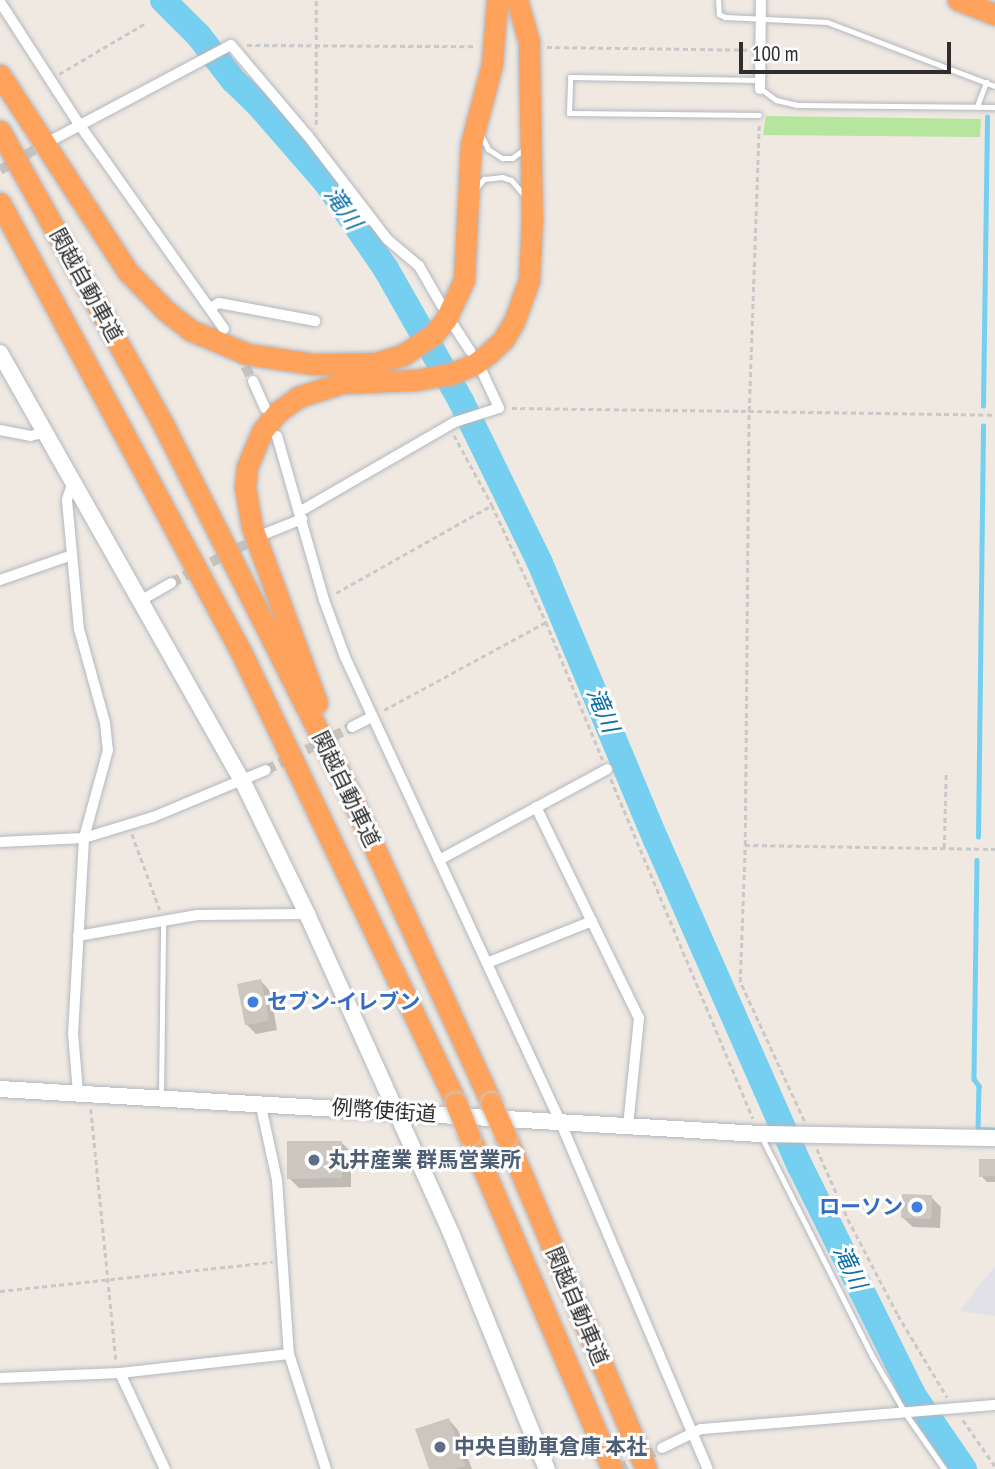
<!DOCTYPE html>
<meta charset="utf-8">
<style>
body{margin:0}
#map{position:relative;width:995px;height:1469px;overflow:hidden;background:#efe9e1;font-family:"PT Sans Narrow","Noto Sans JP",sans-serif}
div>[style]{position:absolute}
.industrial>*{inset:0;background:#e3e1e8}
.green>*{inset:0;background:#b6e59e}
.shadow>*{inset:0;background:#0003}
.stream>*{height:4.5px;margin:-2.25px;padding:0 2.25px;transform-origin:2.25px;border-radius:2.25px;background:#75cff0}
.river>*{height:26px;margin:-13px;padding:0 13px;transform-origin:13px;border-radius:13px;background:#75cff0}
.building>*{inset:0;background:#cbc7bf}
.street-tunnel>*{height:10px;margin-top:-5px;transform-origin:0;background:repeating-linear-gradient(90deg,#c8c4bd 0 10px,transparent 0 15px)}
.path>*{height:2.5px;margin-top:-1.25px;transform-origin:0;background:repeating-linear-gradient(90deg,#c9c9c9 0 5px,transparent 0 8.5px)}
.roads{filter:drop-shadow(0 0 2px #b4b7c1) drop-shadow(0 0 2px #b4b7c1)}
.lane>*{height:5px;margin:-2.5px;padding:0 2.5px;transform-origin:2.5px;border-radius:2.5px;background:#fff}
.street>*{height:10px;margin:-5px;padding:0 5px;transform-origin:5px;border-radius:5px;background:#fff}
.secondary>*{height:16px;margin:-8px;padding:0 8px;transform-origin:8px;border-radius:8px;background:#fff}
.highway>*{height:21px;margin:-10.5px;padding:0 10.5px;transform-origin:10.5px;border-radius:10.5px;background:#ffa35c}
.bridges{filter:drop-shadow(0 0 2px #c9c9c9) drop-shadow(0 0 2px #c9c9c9)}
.highway-bridge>*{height:21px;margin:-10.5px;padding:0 10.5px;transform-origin:10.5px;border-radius:10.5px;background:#ffa35c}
.dots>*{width:19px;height:19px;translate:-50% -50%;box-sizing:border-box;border:4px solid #fff;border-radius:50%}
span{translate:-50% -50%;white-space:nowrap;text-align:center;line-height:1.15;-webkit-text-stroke:6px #fff;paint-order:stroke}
.street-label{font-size:21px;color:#2e2e2e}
.shop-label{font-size:21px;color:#366cbe;font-weight:700}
.left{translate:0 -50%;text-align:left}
.right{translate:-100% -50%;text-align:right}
.service-label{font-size:21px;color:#4e5e75;font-weight:700}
.water-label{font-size:23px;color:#0d6fa3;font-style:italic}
.scale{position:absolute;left:739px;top:42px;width:212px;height:32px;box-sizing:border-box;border:4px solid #2e2e2e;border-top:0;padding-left:9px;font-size:21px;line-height:24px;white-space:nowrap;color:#2e2e2e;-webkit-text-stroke:5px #fff;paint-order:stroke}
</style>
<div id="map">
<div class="industrial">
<i style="clip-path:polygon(995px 1266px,995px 1316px,959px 1311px)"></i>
</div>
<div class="green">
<i style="clip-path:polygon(766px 116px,981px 119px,980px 137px,763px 135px)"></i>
</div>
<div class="shadow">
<i style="clip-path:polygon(261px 981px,270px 991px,277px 1030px,256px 1034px,246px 1024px)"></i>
<i style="clip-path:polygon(341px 1142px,351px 1152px,351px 1187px,299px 1188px,289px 1178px)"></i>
<i style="clip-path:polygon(995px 1161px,995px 1182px,987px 1182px,981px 1176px)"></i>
<i style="clip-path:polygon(931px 1197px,941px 1207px,940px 1228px,913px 1227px,903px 1218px)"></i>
<i style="clip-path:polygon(449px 1420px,458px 1430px,472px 1469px,430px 1469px)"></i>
</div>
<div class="stream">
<i style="left:983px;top:406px;width:289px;rotate:-89.2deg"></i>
<i style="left:978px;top:837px;width:411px;rotate:-89.3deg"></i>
<i style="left:977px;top:860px;width:219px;rotate:90.8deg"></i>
<i style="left:974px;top:1079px;width:9px;rotate:54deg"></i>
<i style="left:979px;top:1086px;width:43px;rotate:91.3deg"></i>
<i style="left:978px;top:1129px;width:17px;rotate:3deg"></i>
</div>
<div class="river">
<i style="left:163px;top:0;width:51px;rotate:45deg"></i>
<i style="left:199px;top:36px;width:56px;rotate:52.3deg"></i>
<i style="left:233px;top:80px;width:33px;rotate:44deg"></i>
<i style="left:257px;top:103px;width:105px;rotate:48.9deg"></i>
<i style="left:326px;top:182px;width:106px;rotate:55.4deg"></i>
<i style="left:386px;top:269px;width:152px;rotate:60.4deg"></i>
<i style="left:461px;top:401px;width:180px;rotate:64deg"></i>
<i style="left:540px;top:563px;width:300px;rotate:67.3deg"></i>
<i style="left:656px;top:840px;width:356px;rotate:66.2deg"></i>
<i style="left:800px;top:1166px;width:255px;rotate:63.7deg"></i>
<i style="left:913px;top:1395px;width:90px;rotate:55.4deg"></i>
</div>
<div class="building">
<i style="clip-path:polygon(261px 979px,269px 1021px,245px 1025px,237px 984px)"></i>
<i style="clip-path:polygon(287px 1141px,342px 1141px,342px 1178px,287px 1179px)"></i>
<i style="clip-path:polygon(979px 1159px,995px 1159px,995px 1176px,979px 1177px)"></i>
<i style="clip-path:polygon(902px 1194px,932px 1195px,931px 1219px,901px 1218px)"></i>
<i style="clip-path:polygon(449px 1418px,465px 1466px,455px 1469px,429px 1469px,415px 1429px)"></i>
</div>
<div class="street-tunnel">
<i style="left:0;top:170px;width:56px;rotate:-30.3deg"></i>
<i style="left:238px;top:353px;width:32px;rotate:62deg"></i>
<i style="left:171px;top:583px;width:98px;rotate:-27.3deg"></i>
<i style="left:266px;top:770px;width:96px;rotate:-26.6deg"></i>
<i style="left:618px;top:1469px;width:49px;rotate:-25.5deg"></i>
</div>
<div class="path">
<i style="left:247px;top:45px;width:228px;rotate:0.3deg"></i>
<i style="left:547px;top:47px;width:203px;rotate:0.8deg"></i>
<i style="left:59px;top:74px;width:99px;rotate:-30.5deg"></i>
<i style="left:316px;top:125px;width:125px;rotate:-90deg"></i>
<i style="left:512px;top:408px;width:237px;rotate:0.7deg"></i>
<i style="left:749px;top:411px;width:287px;rotate:-88deg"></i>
<i style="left:454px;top:435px;width:80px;rotate:61.5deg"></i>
<i style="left:492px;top:505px;width:129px;rotate:65.2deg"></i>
<i style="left:546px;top:622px;width:149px;rotate:67.6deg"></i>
<i style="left:336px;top:593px;width:179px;rotate:-29.4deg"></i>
<i style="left:384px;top:710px;width:184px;rotate:-28.5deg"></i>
<i style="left:611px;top:779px;width:368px;rotate:67.3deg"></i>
<i style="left:132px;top:834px;width:81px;rotate:69.8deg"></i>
<i style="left:745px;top:845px;width:250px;rotate:0.9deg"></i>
<i style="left:944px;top:848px;width:75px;rotate:-88.5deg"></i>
<i style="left:91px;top:1109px;width:252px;rotate:84.3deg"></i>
<i style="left:804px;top:1121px;width:153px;rotate:-114.7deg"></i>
<i style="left:740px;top:982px;width:137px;rotate:-87.9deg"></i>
<i style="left:745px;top:845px;width:434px;rotate:-89.5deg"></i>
<i style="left:749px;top:411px;width:246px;rotate:0.9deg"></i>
<i style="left:817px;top:1149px;width:77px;rotate:66.1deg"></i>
<i style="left:848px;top:1219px;width:108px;rotate:62.5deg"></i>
<i style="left:898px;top:1315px;width:96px;rotate:59.1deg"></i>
<i style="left:0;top:1291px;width:274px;rotate:-6.1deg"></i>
<i style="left:963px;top:1420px;width:56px;rotate:55.2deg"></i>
</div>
<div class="roads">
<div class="lane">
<i style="left:718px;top:0;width:14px;rotate:86deg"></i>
<i style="left:719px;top:14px;width:7px;rotate:27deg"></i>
<i style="left:725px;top:17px;width:102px;rotate:2.8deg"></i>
<i style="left:827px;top:22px;width:180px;rotate:20.9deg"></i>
<i style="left:761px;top:89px;width:19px;rotate:36deg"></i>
<i style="left:776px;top:100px;width:22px;rotate:13deg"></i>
<i style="left:797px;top:105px;width:198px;rotate:0.6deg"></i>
<i style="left:977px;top:106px;width:26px;rotate:-69deg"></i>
<i style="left:759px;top:115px;width:190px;rotate:-179.4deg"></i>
<i style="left:569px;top:113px;width:36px;rotate:-88deg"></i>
<i style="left:570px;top:77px;width:190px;rotate:0.9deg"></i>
<i style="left:481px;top:135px;width:16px;rotate:63deg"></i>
<i style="left:488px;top:149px;width:17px;rotate:33deg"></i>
<i style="left:502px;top:158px;width:10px"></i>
<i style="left:512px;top:158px;width:14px;rotate:-36deg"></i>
<i style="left:477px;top:187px;width:11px;rotate:-49deg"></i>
<i style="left:484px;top:179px;width:18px;rotate:-6deg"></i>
<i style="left:502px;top:177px;width:9px;rotate:18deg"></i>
<i style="left:511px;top:180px;width:21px;rotate:49deg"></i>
<i style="left:161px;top:1097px;width:176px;rotate:-89.3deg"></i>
<i style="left:762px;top:1138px;width:244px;rotate:63.2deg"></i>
<i style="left:872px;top:1356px;width:66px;rotate:59.9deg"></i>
<i style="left:905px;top:1413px;width:68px;rotate:55.1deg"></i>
</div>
<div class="street">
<i style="left:0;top:2px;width:145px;rotate:57.1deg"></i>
<i style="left:79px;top:124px;width:251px;rotate:54.7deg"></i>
<i style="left:760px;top:89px;width:89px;rotate:-89.4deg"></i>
<i style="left:54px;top:139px;width:200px;rotate:-28deg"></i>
<i style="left:231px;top:45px;width:119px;rotate:49.8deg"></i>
<i style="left:308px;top:136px;width:130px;rotate:52.5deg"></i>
<i style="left:387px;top:239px;width:42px;rotate:40.2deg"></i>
<i style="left:419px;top:266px;width:46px;rotate:60.1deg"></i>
<i style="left:212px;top:307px;width:8px;rotate:-30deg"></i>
<i style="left:219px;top:303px;width:98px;rotate:10.6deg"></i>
<i style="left:454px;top:326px;width:30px;rotate:57deg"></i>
<i style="left:253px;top:381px;width:30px;rotate:66deg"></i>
<i style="left:0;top:430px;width:31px;rotate:11deg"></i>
<i style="left:30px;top:436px;width:13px;rotate:-13deg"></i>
<i style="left:277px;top:436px;width:171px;rotate:74deg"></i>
<i style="left:324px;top:600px;width:61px;rotate:69.8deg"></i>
<i style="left:345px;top:657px;width:511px;rotate:65.14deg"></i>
<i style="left:560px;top:1121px;width:378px;rotate:67deg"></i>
<i style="left:73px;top:481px;width:20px;rotate:108deg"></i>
<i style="left:67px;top:500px;width:130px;rotate:84.7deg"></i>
<i style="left:79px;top:629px;width:98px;rotate:74.5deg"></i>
<i style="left:105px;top:723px;width:27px;rotate:84deg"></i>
<i style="left:108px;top:750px;width:91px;rotate:105.3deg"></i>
<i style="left:84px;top:838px;width:195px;rotate:93.2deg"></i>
<i style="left:73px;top:1033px;width:60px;rotate:85.2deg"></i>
<i style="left:299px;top:512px;width:180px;rotate:-30deg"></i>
<i style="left:455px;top:422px;width:46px;rotate:-17.7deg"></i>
<i style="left:499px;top:408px;width:40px;rotate:-115deg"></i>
<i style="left:267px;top:533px;width:38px;rotate:-22deg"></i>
<i style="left:0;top:580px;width:76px;rotate:-19.1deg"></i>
<i style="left:140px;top:601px;width:36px;rotate:-30deg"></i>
<i style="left:352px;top:727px;width:22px;rotate:-27deg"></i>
<i style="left:536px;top:807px;width:235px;rotate:64deg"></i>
<i style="left:639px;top:1018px;width:110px;rotate:95.8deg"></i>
<i style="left:0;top:842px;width:84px;rotate:-2.7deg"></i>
<i style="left:84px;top:838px;width:72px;rotate:-16.9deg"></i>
<i style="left:153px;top:817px;width:122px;rotate:-22.6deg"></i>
<i style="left:439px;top:860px;width:191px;rotate:-28.4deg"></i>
<i style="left:78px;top:936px;width:121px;rotate:-10deg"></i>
<i style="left:197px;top:915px;width:110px;rotate:-0.5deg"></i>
<i style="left:487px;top:963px;width:113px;rotate:-21.8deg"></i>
<i style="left:260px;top:1102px;width:80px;rotate:77.7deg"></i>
<i style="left:277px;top:1180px;width:174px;rotate:86.1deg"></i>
<i style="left:289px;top:1354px;width:121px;rotate:72.2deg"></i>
<i style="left:120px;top:1373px;width:106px;rotate:64.9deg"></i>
<i style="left:0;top:1378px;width:120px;rotate:-2.4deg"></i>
<i style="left:120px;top:1373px;width:170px;rotate:-6.4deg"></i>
<i style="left:662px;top:1448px;width:43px;rotate:-26deg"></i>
<i style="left:701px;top:1429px;width:295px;rotate:-4.7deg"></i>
</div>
<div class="secondary">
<i style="left:0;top:353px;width:491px;rotate:60.5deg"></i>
<i style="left:242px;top:780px;width:149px;rotate:64.1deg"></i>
<i style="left:307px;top:914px;width:350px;rotate:65.7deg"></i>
<i style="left:451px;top:1233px;width:255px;rotate:67.9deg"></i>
<i style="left:0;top:1089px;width:760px;rotate:3.39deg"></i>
<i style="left:759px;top:1134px;width:236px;rotate:1deg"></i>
</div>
<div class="highway">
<i style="left:958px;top:0;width:40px;rotate:21deg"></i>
<i style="left:0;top:75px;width:235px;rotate:57deg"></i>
<i style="left:128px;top:272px;width:54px;rotate:45.7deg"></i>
<i style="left:166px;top:311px;width:31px;rotate:38deg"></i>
<i style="left:190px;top:330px;width:62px;rotate:22.8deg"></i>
<i style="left:247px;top:354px;width:66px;rotate:8.7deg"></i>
<i style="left:312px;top:364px;width:64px;rotate:-0.9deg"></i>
<i style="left:376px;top:363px;width:28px;rotate:-17deg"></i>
<i style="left:403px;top:355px;width:36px;rotate:-34deg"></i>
<i style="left:433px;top:335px;width:21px;rotate:-51deg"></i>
<i style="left:446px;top:319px;width:43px;rotate:-65.2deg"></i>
<i style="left:464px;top:280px;width:136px;rotate:-87.1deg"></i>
<i style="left:471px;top:144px;width:83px;rotate:-75.3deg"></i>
<i style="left:492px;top:64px;width:64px;rotate:-85.5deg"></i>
<i style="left:0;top:131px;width:338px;rotate:60.9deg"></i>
<i style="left:164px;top:426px;width:241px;rotate:63.1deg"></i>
<i style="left:273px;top:641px;width:167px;rotate:63.3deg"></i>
<i style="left:348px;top:790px;width:344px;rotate:65.4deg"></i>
<i style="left:0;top:203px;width:512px;rotate:61.78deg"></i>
<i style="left:242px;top:654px;width:497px;rotate:64.5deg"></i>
<i style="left:317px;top:703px;width:188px;rotate:-110.3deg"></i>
<i style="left:252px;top:527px;width:41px;rotate:-99.9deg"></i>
<i style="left:245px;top:487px;width:20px;rotate:-84deg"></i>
<i style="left:247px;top:467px;width:39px;rotate:-67deg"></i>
<i style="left:262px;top:431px;width:26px;rotate:-50deg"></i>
<i style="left:279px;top:411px;width:24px;rotate:-36deg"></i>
<i style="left:298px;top:397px;width:46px;rotate:-17.7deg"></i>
<i style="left:342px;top:383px;width:74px;rotate:-2.3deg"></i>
<i style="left:416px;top:380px;width:36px;rotate:-10deg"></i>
<i style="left:451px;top:374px;width:26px;rotate:-23deg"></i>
<i style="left:475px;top:364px;width:16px;rotate:-38deg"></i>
<i style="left:488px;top:354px;width:21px;rotate:-43deg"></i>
<i style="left:503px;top:340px;width:21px;rotate:-59deg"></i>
<i style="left:514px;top:322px;width:45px;rotate:-70.3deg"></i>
<i style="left:529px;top:280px;width:59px;rotate:-87.1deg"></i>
<i style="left:532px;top:221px;width:179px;rotate:-91deg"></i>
<i style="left:529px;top:42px;width:44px;rotate:-105.9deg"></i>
<i style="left:469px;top:1135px;width:363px;rotate:66.8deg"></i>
<i style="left:506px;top:1137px;width:360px;rotate:67.1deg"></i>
</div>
</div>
<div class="bridges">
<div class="highway-bridge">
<i style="left:456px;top:1103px;width:35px;rotate:68deg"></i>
<i style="left:491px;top:1103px;width:37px;rotate:66deg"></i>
</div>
</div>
<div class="dots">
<i style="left:253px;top:1002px;background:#3f7fe0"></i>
<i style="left:314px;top:1160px;background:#5c6f8a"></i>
<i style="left:917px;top:1207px;background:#3f7fe0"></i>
<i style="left:440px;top:1447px;background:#5c6f8a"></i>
</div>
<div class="street-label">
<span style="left:86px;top:285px;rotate:61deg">関越自動車道</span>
<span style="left:346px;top:789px;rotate:64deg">関越自動車道</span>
<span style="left:384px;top:1111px;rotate:4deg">例幣使街道</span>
<span style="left:577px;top:1306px;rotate:67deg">関越自動車道</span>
</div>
<div class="shop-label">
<span class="left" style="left:267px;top:1002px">セブン-イレブン</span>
<span class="right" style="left:903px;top:1207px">ローソン</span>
</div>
<div class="service-label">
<span class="left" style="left:328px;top:1160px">丸井産業 群馬営業所</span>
<span class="left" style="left:454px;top:1447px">中央自動車倉庫 本社</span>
</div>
<div class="water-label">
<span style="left:343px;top:208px;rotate:55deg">滝川</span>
<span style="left:603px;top:710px;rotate:67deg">滝川</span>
<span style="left:850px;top:1267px;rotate:64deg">滝川</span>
</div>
<div class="scale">100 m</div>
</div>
